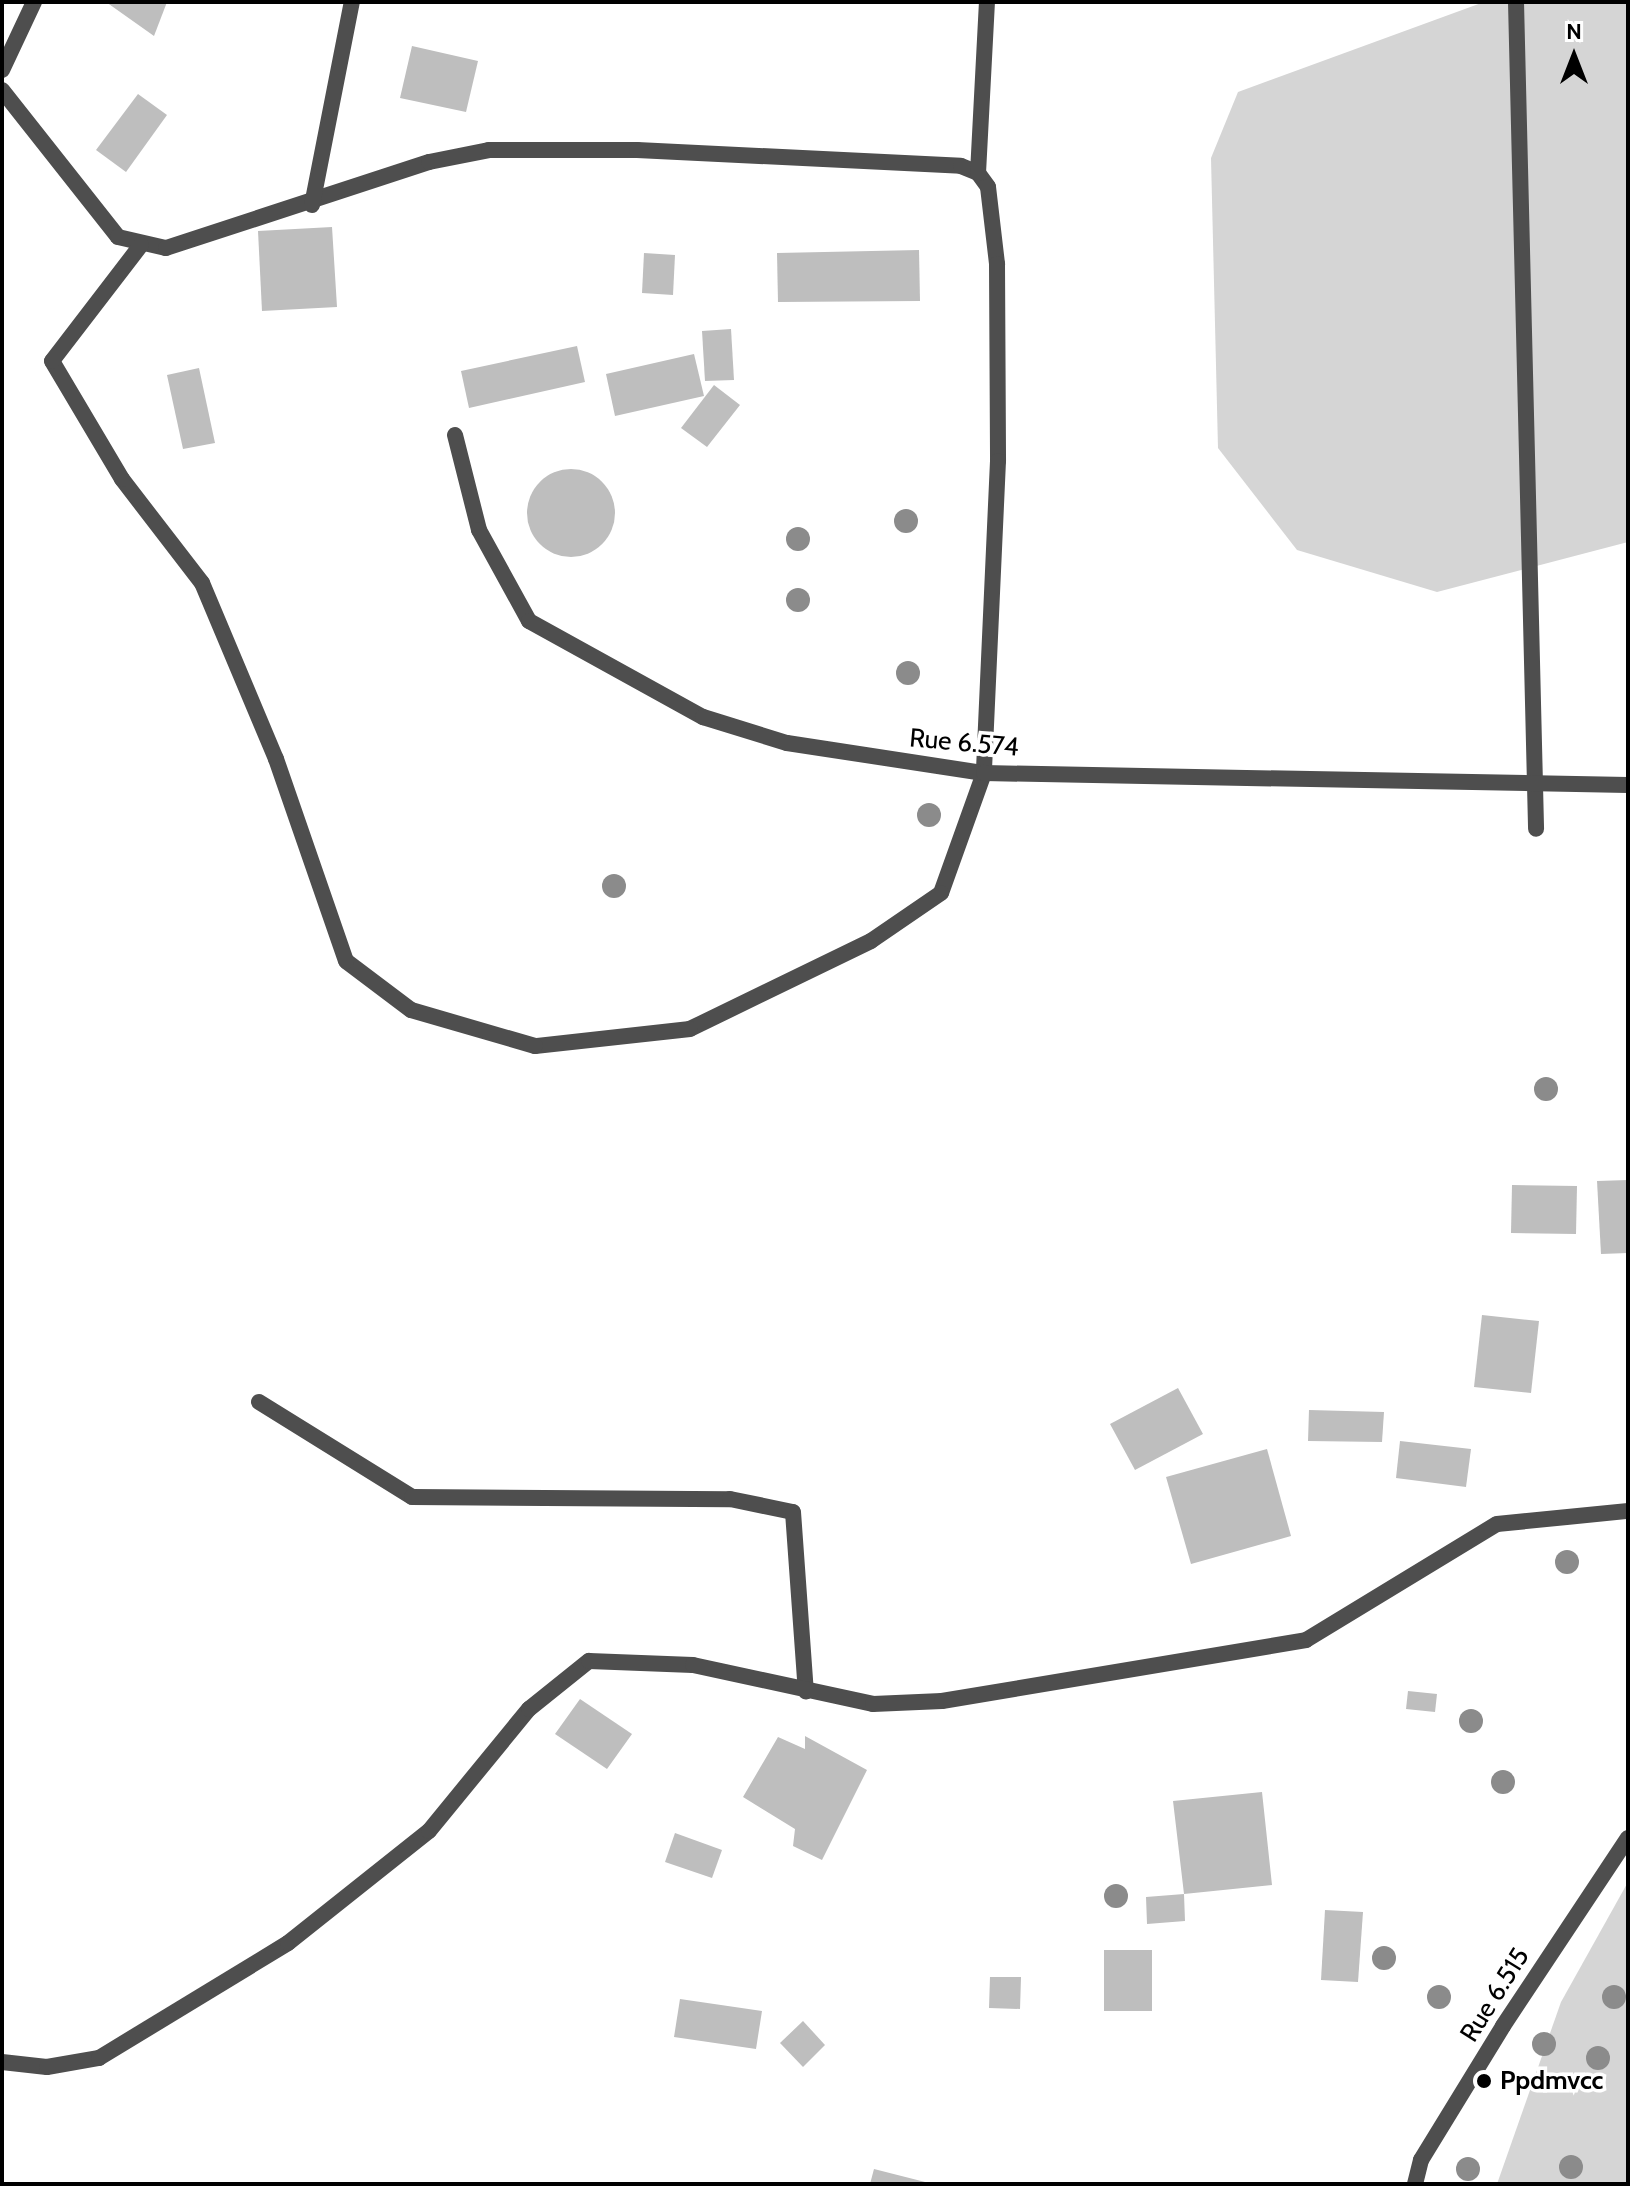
<!DOCTYPE html>
<style>
body{margin:0}
#map{position:relative;width:1630px;height:2186px;overflow:hidden;background:#fff;font-family:Cabin,sans-serif}
div>[style]{position:absolute}
.green>*{inset:0;background:#d5d5d5}
.building>*{inset:0;background:#bebebe}
.round{border-radius:50%}
.lane>*{height:16px;margin:-8px;padding:0 8px;transform-origin:8px;border-radius:8px;background:#4e4e4e}
.street>*{height:16px;margin:-8px;padding:0 8px;transform-origin:8px;border-radius:8px;background:#4e4e4e}
.trees>*{width:24px;height:24px;margin:-12px;border-radius:50%;background:#8b8b8b}
.dots>*{width:22px;height:22px;translate:-50% -50%;box-sizing:border-box;border:4px solid #fff;border-radius:50%}
span{translate:-50% -50%;white-space:nowrap;text-align:center;line-height:1.15;-webkit-text-stroke:7px #fff;paint-order:stroke}
.street-label{font-size:26px;color:#000}
.poi-label{font-size:26px;color:#000;font-weight:700}
.left{translate:0 -50%;text-align:left}
.frame{position:absolute;inset:0;border:4px solid #000;pointer-events:none}
.north{position:absolute;left:1534px;top:16px;width:80px;height:80px;-webkit-text-stroke:6px #fff;paint-order:stroke;rotate:0deg;font-size:22px;font-weight:700;line-height:32px;text-align:center;color:#000}
.north::after{content:'';display:block;margin:auto;width:28px;height:36px;background:#000;clip-path:polygon(50% 0,100% 100%,50% 72%,0 100%)}
</style>
<div id="map">
<div class="green">
<i style="clip-path:polygon(1484px 2px,1628px 2px,1628px 542px,1437px 592px,1297px 550px,1218px 448px,1211px 158px,1238px 92px)"></i>
<i style="clip-path:polygon(1628px 1882px,1628px 2184px,1497px 2184px,1561px 2002px)"></i>
</div>
<div class="building">
<i style="clip-path:polygon(106px 2px,167px 2px,154px 36px)"></i>
<i style="clip-path:polygon(412px 46px,478px 61px,466px 112px,400px 98px)"></i>
<i style="clip-path:polygon(138px 94px,167px 115px,126px 172px,96px 150px)"></i>
<i style="clip-path:polygon(332px 227px,337px 307px,262px 311px,258px 231px)"></i>
<i style="clip-path:polygon(919px 250px,920px 301px,778px 302px,777px 253px)"></i>
<i style="clip-path:polygon(644px 253px,675px 255px,673px 295px,642px 293px)"></i>
<i style="clip-path:polygon(731px 329px,734px 380px,705px 381px,702px 331px)"></i>
<i style="clip-path:polygon(577px 346px,585px 382px,469px 408px,461px 371px)"></i>
<i style="clip-path:polygon(694px 354px,704px 396px,615px 416px,606px 374px)"></i>
<i style="clip-path:polygon(199px 368px,215px 443px,183px 449px,167px 375px)"></i>
<i style="clip-path:polygon(714px 385px,740px 405px,707px 447px,681px 428px)"></i>
<i class="round" style="left:527px;top:469px;width:88px;height:88px"></i>
<i style="clip-path:polygon(1628px 1180px,1628px 1253px,1601px 1254px,1597px 1181px)"></i>
<i style="clip-path:polygon(1512px 1185px,1577px 1186px,1576px 1234px,1511px 1233px)"></i>
<i style="clip-path:polygon(1482px 1315px,1539px 1321px,1531px 1393px,1474px 1387px)"></i>
<i style="clip-path:polygon(1178px 1388px,1203px 1434px,1135px 1470px,1110px 1424px)"></i>
<i style="clip-path:polygon(1309px 1410px,1384px 1412px,1382px 1442px,1308px 1441px)"></i>
<i style="clip-path:polygon(1400px 1441px,1471px 1449px,1466px 1487px,1396px 1478px)"></i>
<i style="clip-path:polygon(1267px 1449px,1291px 1536px,1191px 1564px,1166px 1477px)"></i>
<i style="clip-path:polygon(1408px 1691px,1437px 1694px,1435px 1712px,1406px 1709px)"></i>
<i style="clip-path:polygon(580px 1699px,632px 1734px,607px 1769px,555px 1734px)"></i>
<i style="clip-path:polygon(805px 1736px,867px 1770px,822px 1860px,793px 1846px,795px 1829px,743px 1797px,778px 1737px,805px 1749px)"></i>
<i style="clip-path:polygon(1262px 1792px,1272px 1885px,1184px 1894px,1185px 1921px,1147px 1924px,1146px 1897px,1184px 1894px,1173px 1801px)"></i>
<i style="clip-path:polygon(675px 1833px,722px 1850px,712px 1878px,665px 1862px)"></i>
<i style="clip-path:polygon(1325px 1910px,1363px 1912px,1358px 1982px,1321px 1980px)"></i>
<i style="clip-path:polygon(1104px 1950px,1152px 1950px,1152px 2011px,1104px 2011px)"></i>
<i style="clip-path:polygon(990px 1977px,1021px 1977px,1020px 2009px,989px 2008px)"></i>
<i style="clip-path:polygon(680px 1999px,762px 2011px,756px 2049px,674px 2037px)"></i>
<i style="clip-path:polygon(803px 2021px,825px 2045px,803px 2067px,780px 2043px)"></i>
<i style="clip-path:polygon(874px 2169px,929px 2183px,928px 2184px,870px 2184px)"></i>
</div>
<div class="lane">
<i style="left:259px;top:1402px;width:180px;rotate:31.8deg"></i>
<i style="left:412px;top:1497px;width:318px;rotate:0.4deg"></i>
<i style="left:730px;top:1499px;width:64px;rotate:11.7deg"></i>
<i style="left:793px;top:1512px;width:180px;rotate:85.9deg"></i>
</div>
<div class="street">
<i style="left:1516px;top:2px;width:827px;rotate:88.61deg"></i>
<i style="left:2px;top:70px;width:75px;rotate:-64.8deg"></i>
<i style="left:2px;top:90px;width:187px;rotate:51.7deg"></i>
<i style="left:118px;top:237px;width:49px;rotate:12.9deg"></i>
<i style="left:166px;top:248px;width:277px;rotate:-18.1deg"></i>
<i style="left:429px;top:162px;width:61px;rotate:-11.3deg"></i>
<i style="left:489px;top:150px;width:148px"></i>
<i style="left:637px;top:150px;width:324px;rotate:2.8deg"></i>
<i style="left:961px;top:166px;width:18px;rotate:22deg"></i>
<i style="left:978px;top:173px;width:17px;rotate:54deg"></i>
<i style="left:988px;top:187px;width:78px;rotate:83.3deg"></i>
<i style="left:997px;top:264px;width:197px;rotate:89.7deg"></i>
<i style="left:998px;top:461px;width:312px;rotate:92.6deg"></i>
<i style="left:984px;top:773px;width:127px;rotate:109.7deg"></i>
<i style="left:941px;top:893px;width:85px;rotate:145.6deg"></i>
<i style="left:871px;top:941px;width:201px;rotate:154.1deg"></i>
<i style="left:690px;top:1029px;width:156px;rotate:173.7deg"></i>
<i style="left:535px;top:1046px;width:129px;rotate:-163.8deg"></i>
<i style="left:411px;top:1010px;width:81px;rotate:-143deg"></i>
<i style="left:346px;top:961px;width:214px;rotate:-109.1deg"></i>
<i style="left:276px;top:759px;width:191px;rotate:-112.8deg"></i>
<i style="left:202px;top:583px;width:131px;rotate:-127.6deg"></i>
<i style="left:122px;top:479px;width:137px;rotate:-120.7deg"></i>
<i style="left:52px;top:361px;width:146px;rotate:-52.5deg"></i>
<i style="left:978px;top:173px;width:171px;rotate:-87deg"></i>
<i style="left:312px;top:205px;width:207px;rotate:-78.9deg"></i>
<i style="left:455px;top:435px;width:98px;rotate:75.8deg"></i>
<i style="left:479px;top:530px;width:104px;rotate:61.2deg"></i>
<i style="left:529px;top:621px;width:199px;rotate:28.9deg"></i>
<i style="left:703px;top:717px;width:88px;rotate:17.2deg"></i>
<i style="left:787px;top:743px;width:199px;rotate:8.7deg"></i>
<i style="left:984px;top:773px;width:644px;rotate:1.07deg"></i>
<i style="left:2px;top:2062px;width:45px;rotate:6.3deg"></i>
<i style="left:47px;top:2067px;width:53px;rotate:-9.8deg"></i>
<i style="left:99px;top:2058px;width:221px;rotate:-31.3deg"></i>
<i style="left:288px;top:1943px;width:180px;rotate:-38.5deg"></i>
<i style="left:429px;top:1831px;width:158px;rotate:-50.7deg"></i>
<i style="left:529px;top:1709px;width:77px;rotate:-38.7deg"></i>
<i style="left:589px;top:1661px;width:104px;rotate:2.2deg"></i>
<i style="left:693px;top:1665px;width:184px;rotate:12.2deg"></i>
<i style="left:873px;top:1704px;width:69px;rotate:-2.5deg"></i>
<i style="left:942px;top:1701px;width:369px;rotate:-9.5deg"></i>
<i style="left:1306px;top:1640px;width:223px;rotate:-31.3deg"></i>
<i style="left:1497px;top:1524px;width:132px;rotate:-5.7deg"></i>
<i style="left:1415px;top:2184px;width:25px;rotate:-76deg"></i>
<i style="left:1421px;top:2160px;width:157px;rotate:-58.5deg"></i>
<i style="left:1503px;top:2026px;width:226px;rotate:-56.4deg"></i>
</div>
<div class="trees">
<i style="left:906px;top:521px"></i>
<i style="left:798px;top:539px"></i>
<i style="left:798px;top:600px"></i>
<i style="left:908px;top:673px"></i>
<i style="left:929px;top:815px"></i>
<i style="left:614px;top:886px"></i>
<i style="left:1546px;top:1089px"></i>
<i style="left:1567px;top:1562px"></i>
<i style="left:1471px;top:1721px"></i>
<i style="left:1503px;top:1782px"></i>
<i style="left:1116px;top:1896px"></i>
<i style="left:1384px;top:1958px"></i>
<i style="left:1439px;top:1997px"></i>
<i style="left:1614px;top:1997px"></i>
<i style="left:1544px;top:2044px"></i>
<i style="left:1598px;top:2058px"></i>
<i style="left:1571px;top:2167px"></i>
<i style="left:1468px;top:2169px"></i>
</div>
<div class="dots">
<i style="left:1484px;top:2081px;background:#000"></i>
</div>
<div class="street-label">
<span style="left:964px;top:743px;rotate:5deg">Rue 6.574</span>
<span style="left:1495px;top:1995px;rotate:-58deg">Rue 6.515</span>
</div>
<div class="poi-label">
<span class="left" style="left:1500px;top:2081px">Ppdmvcc</span>
</div>
<div class="frame"></div>
<div class="north">N</div>
</div>
